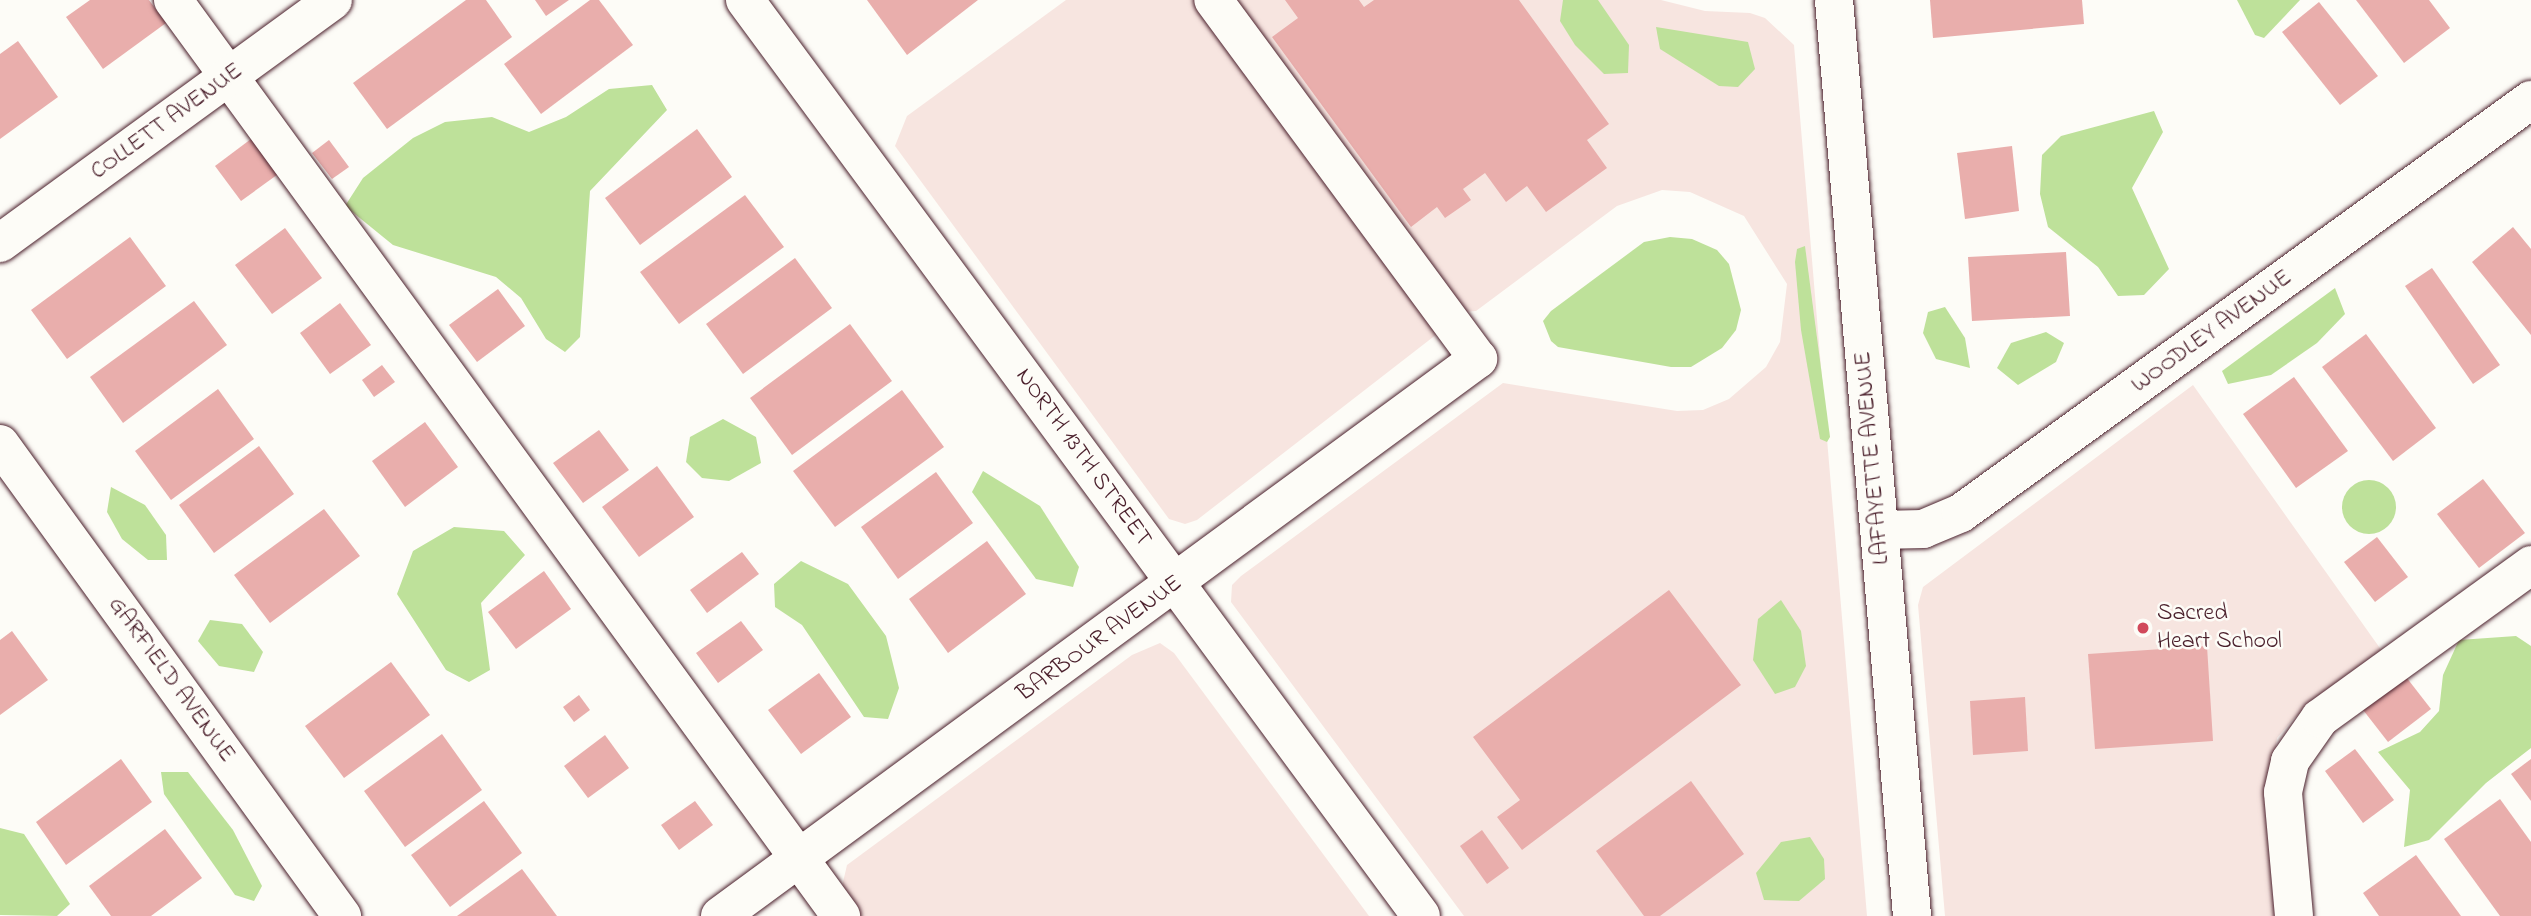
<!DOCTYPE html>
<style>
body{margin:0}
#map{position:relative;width:2531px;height:916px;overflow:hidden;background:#fdfcf7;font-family:"Indie Flower",sans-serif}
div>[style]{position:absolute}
.built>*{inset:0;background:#f7e5e0}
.green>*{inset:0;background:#bee19a}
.round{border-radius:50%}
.building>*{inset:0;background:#e9aeac}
.roads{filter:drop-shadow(0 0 2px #4a1f2b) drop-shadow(0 0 2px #4a1f2b)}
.minor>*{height:38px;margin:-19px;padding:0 19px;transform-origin:19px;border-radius:19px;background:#fdfcf7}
.major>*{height:38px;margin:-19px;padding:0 19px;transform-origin:19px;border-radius:19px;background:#fdfcf7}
.dots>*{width:19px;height:19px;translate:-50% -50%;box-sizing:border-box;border:4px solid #fdfcf7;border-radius:50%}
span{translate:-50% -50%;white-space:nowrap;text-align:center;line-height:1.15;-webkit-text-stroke:5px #fdfcf7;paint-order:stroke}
.street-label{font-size:24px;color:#4a1f2b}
.poi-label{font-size:24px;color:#4a1f2b}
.left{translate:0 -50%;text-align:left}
</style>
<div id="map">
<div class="built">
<i style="clip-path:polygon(1066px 0,1203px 0,1437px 334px,1197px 520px,1185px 524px,1169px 519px,895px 146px,907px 116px)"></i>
<i style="clip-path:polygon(1227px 0,1661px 0,1705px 11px,1750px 13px,1765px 18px,1794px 45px,1867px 916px,1464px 916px,1231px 602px,1232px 585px,1241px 576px,1503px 383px,1677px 411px,1703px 410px,1729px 399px,1766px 367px,1780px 342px,1787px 284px,1744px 216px,1690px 192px,1662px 190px,1617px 206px,1476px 311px,1463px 312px)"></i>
<i style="clip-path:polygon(2193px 385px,2382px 651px,2294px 718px,2277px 738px,2271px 783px,2283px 916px,1945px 916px,1918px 605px,1923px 587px)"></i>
<i style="clip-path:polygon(1160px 643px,1174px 653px,1369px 916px,859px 916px,841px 891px,847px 865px,1132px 655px)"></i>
</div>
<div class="green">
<i style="clip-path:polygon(1563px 0,1598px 0,1629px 45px,1628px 73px,1604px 74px,1575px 45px,1560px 21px)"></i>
<i style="clip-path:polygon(2237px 0,2300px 0,2264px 38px,2255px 35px)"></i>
<i style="clip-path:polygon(1656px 27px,1748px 42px,1755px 69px,1738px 87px,1719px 86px,1660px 49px)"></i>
<i style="clip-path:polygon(652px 85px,667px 110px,590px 191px,580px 337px,565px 352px,546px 339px,521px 298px,496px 277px,393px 245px,345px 206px,363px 178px,413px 138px,445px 122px,492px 117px,529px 132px,566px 117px,609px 89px)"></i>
<i style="clip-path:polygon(2154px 111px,2163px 132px,2132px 188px,2169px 269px,2144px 295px,2118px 296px,2098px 267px,2048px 227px,2040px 194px,2042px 155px,2061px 136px)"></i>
<i style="clip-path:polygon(1670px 237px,1692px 239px,1717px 250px,1729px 264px,1741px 310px,1736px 330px,1722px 348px,1691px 367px,1671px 367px,1558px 347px,1551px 341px,1543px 321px,1551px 311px,1644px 242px)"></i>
<i style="clip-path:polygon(1805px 246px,1830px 437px,1827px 442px,1820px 439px,1801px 330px,1795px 262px,1797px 249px)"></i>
<i style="clip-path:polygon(2335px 288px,2345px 314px,2317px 343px,2271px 375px,2228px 384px,2222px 371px)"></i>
<i style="clip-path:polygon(1945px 307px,1965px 338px,1970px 368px,1936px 359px,1923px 333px,1928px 312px)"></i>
<i style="clip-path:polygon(2046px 332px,2064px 343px,2056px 362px,2018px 385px,1997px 368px,2011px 343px)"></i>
<i style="clip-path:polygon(723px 419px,756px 437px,761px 463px,729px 481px,702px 478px,686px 462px,690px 437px)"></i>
<i style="clip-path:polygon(983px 471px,1040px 506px,1079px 567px,1073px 587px,1036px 579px,972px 492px)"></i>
<i class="round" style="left:2342px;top:480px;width:54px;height:54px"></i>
<i style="clip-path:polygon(111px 487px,145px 505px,166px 535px,167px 560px,148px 560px,122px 539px,107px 512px)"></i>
<i style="clip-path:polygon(454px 527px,504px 531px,525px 555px,481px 603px,490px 670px,469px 682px,446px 670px,397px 594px,413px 551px)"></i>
<i style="clip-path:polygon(801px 561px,848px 584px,886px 636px,899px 688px,888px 719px,864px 717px,802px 625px,775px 607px,774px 584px)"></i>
<i style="clip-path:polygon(1781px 600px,1801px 631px,1806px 666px,1795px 687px,1775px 694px,1753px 660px,1758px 619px)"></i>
<i style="clip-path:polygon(210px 620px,242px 624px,263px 652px,254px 672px,219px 666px,198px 641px)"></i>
<i style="clip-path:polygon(2516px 636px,2531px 646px,2531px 748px,2486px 783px,2429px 840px,2404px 847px,2410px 790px,2378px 752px,2420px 732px,2439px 711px,2443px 675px,2459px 640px)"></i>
<i style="clip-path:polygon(161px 772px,188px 772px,233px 830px,262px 886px,254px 901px,235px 895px,164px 794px)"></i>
<i style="clip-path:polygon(0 828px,24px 834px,70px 904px,57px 916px,0 915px)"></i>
<i style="clip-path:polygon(1810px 837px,1824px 859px,1825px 879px,1799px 901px,1764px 900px,1756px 873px,1781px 842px)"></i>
</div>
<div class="building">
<i style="clip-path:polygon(90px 0,149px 0,166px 23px,103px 69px,66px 17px)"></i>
<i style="clip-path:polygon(466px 0,486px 0,512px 37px,387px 129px,353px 83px)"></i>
<i style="clip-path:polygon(535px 0,569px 0,546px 16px)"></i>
<i style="clip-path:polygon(590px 0,599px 0,633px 45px,541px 114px,504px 64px)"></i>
<i style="clip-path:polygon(867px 0,978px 0,907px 55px)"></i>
<i style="clip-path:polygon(1285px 0,1359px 0,1364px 7px,1374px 0,1519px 0,1609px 124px,1587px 140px,1607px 168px,1546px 212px,1527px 186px,1506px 202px,1485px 173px,1463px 189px,1471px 200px,1445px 218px,1437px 207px,1411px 227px,1272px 37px,1298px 18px)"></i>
<i style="clip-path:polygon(1930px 0,2082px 0,2084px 24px,1933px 38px)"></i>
<i style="clip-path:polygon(2356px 0,2429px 0,2450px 28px,2404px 63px)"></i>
<i style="clip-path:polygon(2319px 2px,2378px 76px,2340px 105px,2282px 32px)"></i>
<i style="clip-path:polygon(18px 41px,58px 97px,0 139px,0 54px)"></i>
<i style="clip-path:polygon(697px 129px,732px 177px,640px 245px,605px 198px)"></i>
<i style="clip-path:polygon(255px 136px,281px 172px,241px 201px,215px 166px)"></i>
<i style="clip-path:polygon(329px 140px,349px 167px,332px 179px,312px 153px)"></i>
<i style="clip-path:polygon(2012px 146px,2019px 211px,1965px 219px,1957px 153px)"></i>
<i style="clip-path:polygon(745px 195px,784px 247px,679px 324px,640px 272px)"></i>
<i style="clip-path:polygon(2513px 227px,2531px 249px,2531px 335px,2472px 262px)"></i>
<i style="clip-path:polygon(285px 228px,322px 278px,272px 314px,235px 265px)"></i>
<i style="clip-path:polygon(130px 237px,166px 286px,67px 359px,31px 310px)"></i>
<i style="clip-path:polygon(2066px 252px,2070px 316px,1972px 321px,1968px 257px)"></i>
<i style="clip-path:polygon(795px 258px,832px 308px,743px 374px,706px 324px)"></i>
<i style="clip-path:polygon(2432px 268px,2500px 365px,2473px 384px,2405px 286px)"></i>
<i style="clip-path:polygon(498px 289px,525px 326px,477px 362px,449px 325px)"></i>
<i style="clip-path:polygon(194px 301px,227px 345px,123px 423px,90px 377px)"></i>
<i style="clip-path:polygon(340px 303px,371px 345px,330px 374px,300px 333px)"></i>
<i style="clip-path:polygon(850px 324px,892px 381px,792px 455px,750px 398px)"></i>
<i style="clip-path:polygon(2366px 334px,2436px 428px,2393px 461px,2322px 367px)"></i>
<i style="clip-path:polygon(382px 365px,395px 382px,374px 397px,362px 380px)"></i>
<i style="clip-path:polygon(2294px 377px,2348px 451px,2296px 488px,2243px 414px)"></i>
<i style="clip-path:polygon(218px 389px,254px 439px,171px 500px,135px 451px)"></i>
<i style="clip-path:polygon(902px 390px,944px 447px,835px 527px,793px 471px)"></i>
<i style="clip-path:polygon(425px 422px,458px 467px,405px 507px,372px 461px)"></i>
<i style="clip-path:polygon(599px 430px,629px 470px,583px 503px,553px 463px)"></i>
<i style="clip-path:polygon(259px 446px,294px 494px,214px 553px,179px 505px)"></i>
<i style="clip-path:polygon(657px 466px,694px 517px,639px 557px,602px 507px)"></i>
<i style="clip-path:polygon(936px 472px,973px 523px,898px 579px,861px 527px)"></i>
<i style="clip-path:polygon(2483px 479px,2525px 533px,2479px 568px,2437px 514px)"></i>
<i style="clip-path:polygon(324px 509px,360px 556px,270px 623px,234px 575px)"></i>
<i style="clip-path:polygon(2377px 537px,2408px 577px,2375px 602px,2344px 562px)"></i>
<i style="clip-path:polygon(987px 541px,1026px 594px,948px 653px,909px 599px)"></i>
<i style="clip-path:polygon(742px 552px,759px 574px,707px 613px,690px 590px)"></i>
<i style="clip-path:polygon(544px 571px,571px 609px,516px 649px,488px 612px)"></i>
<i style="clip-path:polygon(1669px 590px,1741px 685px,1522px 850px,1497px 817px,1520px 800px,1473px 737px)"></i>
<i style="clip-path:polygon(741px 621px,763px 650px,718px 683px,696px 653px)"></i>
<i style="clip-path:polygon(12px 631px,48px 680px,0 715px,0 640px)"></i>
<i style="clip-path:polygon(2207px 646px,2213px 741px,2095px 749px,2088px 654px)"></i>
<i style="clip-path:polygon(391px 662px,430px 715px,344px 778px,305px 726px)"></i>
<i style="clip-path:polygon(819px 673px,851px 717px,801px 754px,768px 710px)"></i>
<i style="clip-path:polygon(2403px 673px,2431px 709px,2388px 742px,2360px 706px)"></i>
<i style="clip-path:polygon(579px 695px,590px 710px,574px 722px,563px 707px)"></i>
<i style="clip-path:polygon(2025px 697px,2028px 751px,1973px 755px,1970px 701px)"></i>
<i style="clip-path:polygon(442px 734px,482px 790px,405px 847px,364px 791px)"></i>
<i style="clip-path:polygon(605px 735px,629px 768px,588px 798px,564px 766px)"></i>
<i style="clip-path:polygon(2355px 749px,2394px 800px,2363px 823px,2325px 771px)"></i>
<i style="clip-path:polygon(121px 759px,152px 802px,66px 865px,36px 822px)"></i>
<i style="clip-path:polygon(2531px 759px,2531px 801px,2511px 774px)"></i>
<i style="clip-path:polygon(1691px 781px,1744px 854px,1660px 916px,1644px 916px,1596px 851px)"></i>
<i style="clip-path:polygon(2500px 799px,2531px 842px,2531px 916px,2500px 916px,2444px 839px)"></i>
<i style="clip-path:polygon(484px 801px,522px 853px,450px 907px,411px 855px)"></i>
<i style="clip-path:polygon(695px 801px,713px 825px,679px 850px,661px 825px)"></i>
<i style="clip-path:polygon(165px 829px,202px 878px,151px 916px,111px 916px,89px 886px)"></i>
<i style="clip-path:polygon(1482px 830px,1509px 868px,1487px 884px,1460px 846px)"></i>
<i style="clip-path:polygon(2416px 855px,2461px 916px,2379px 916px,2363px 893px)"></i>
<i style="clip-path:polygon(522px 869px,557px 916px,457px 916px)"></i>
</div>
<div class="roads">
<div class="minor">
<i style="left:173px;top:0;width:1134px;rotate:53.9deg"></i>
<i style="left:745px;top:0;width:1138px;rotate:53.57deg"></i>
<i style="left:0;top:243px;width:412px;rotate:-36.1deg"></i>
<i style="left:0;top:444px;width:583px;rotate:54.07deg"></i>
<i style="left:1879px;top:530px;width:44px;rotate:-1.3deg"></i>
<i style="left:1923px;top:529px;width:41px;rotate:-22.8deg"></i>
<i style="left:1961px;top:513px;width:704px;rotate:-35.93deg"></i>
<i style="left:720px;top:916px;width:941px;rotate:-36.31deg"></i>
<i style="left:1478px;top:359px;width:446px;rotate:-126.4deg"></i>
<i style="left:2294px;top:916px;width:124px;rotate:-95.1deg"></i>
<i style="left:2283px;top:792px;width:32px;rotate:-77deg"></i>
<i style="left:2290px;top:761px;width:52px;rotate:-55.1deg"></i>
<i style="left:2320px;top:718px;width:261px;rotate:-35.9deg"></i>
</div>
<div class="major">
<i style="left:1834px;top:0;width:919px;rotate:85.13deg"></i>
</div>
</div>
<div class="dots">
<i style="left:2143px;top:628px;background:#d1495b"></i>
</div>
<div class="street-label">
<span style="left:167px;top:122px;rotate:-36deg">COLLETT AVENUE</span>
<span style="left:2212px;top:332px;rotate:-36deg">WOODLEY AVENUE</span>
<span style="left:1083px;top:458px;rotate:54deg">NORTH 13TH STREET</span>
<span style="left:1873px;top:458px;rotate:-95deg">LAFAYETTE AVENUE</span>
<span style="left:1100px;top:639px;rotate:-36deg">BARBOUR AVENUE</span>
<span style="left:171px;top:680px;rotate:54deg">GARFIELD AVENUE</span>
</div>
<div class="poi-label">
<span class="left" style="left:2157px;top:628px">Sacred<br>Heart School</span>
</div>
</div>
